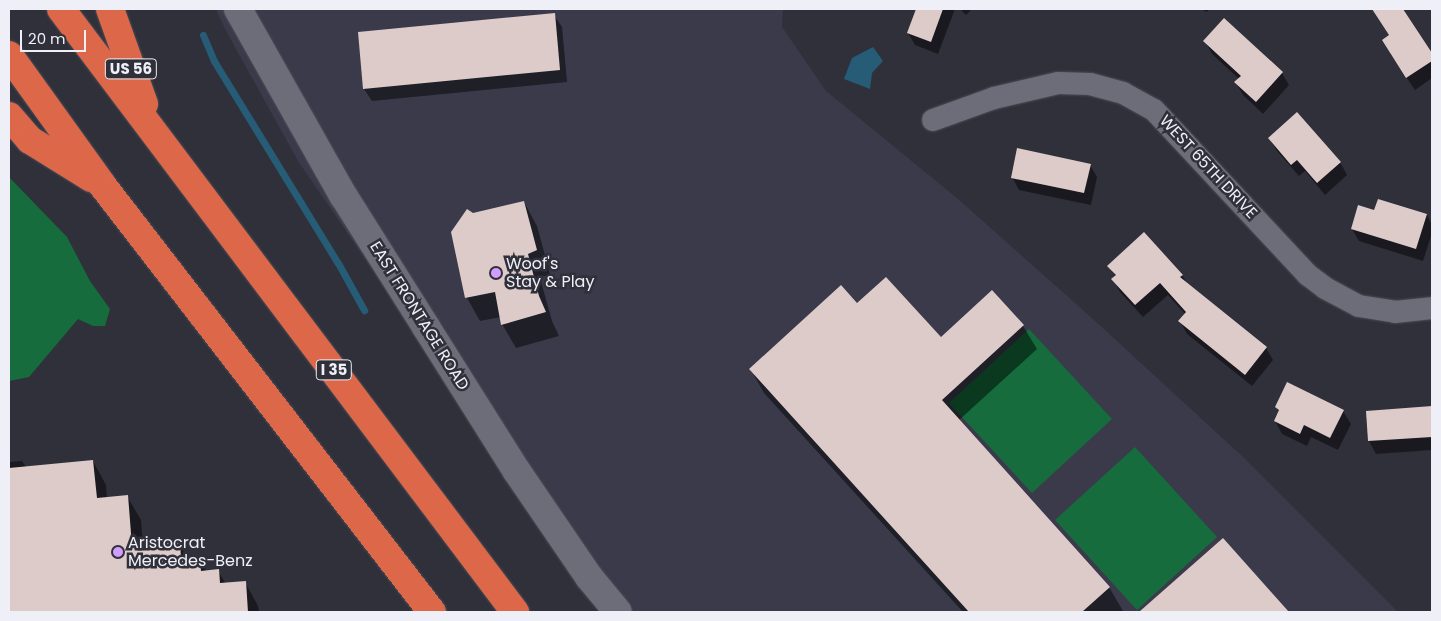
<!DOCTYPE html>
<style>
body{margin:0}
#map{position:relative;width:1441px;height:621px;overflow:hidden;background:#30303b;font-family:Poppins,sans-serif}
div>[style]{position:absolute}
.built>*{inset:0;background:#3a3a4b}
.green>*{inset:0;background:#166c3c}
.water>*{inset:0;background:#265c76}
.shadow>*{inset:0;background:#0007}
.stream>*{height:7px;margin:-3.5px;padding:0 3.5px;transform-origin:3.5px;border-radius:3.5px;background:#265c76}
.building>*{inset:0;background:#ddcbc9}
.roads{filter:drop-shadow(0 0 1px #4c4c55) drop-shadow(0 0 1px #4c4c55)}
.street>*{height:22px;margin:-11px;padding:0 11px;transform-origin:11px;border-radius:11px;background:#6d6d7a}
.secondary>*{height:28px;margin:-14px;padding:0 14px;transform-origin:14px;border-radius:14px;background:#6d6d7a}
.highway>*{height:28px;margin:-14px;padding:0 14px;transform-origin:14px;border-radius:14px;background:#dd6849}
.dots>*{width:14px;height:14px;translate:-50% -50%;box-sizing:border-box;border:2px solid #30303b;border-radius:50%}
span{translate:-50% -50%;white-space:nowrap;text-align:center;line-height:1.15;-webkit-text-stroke:5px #30303b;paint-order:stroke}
.shield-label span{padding:1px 4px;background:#30303b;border:1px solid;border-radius:4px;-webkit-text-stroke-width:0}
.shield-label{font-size:15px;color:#efeff7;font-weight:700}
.street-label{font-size:16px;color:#efeff7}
.poi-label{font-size:16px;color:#efeff7}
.left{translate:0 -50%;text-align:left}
.frame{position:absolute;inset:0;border:10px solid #efeff7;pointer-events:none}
.scale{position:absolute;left:20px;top:30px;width:66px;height:22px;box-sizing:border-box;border:2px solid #efeff7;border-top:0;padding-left:6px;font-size:15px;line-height:18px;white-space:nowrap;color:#efeff7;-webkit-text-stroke:4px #30303b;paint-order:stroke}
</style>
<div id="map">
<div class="built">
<i style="clip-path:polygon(216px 9px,783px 9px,782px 27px,826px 91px,958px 199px,1094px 320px,1242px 456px,1398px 612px,608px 612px,298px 161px,225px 29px)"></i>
</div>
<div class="green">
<i style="clip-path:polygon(9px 177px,67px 237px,90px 281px,110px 309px,105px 326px,93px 326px,78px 319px,29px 377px,9px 381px)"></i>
<i style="clip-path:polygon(1029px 329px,1112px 419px,1032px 493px,949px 403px)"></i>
<i style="clip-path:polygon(1135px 447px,1217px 537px,1137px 610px,1055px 520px)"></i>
</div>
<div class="water">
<i style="clip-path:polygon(873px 47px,883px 61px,872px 73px,870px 89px,844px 79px,852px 58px)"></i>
</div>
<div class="shadow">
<i style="clip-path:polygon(917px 9px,955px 9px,938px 54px,915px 45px,908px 33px)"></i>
<i style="clip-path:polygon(960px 9px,972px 9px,966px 15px)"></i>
<i style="clip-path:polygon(1201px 9px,1209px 9px,1207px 12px)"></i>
<i style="clip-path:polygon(1382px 9px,1402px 9px,1432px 56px,1432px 78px,1415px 90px,1390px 53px,1390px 36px,1376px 12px)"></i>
<i style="clip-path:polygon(554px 15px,562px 27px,567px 82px,372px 101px,364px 89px)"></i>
<i style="clip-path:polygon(1205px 41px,1282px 73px,1289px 85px,1263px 114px,1243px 95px,1236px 83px,1239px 79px,1212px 54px)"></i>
<i style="clip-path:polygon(1269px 138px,1340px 162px,1347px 175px,1325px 195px,1305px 171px,1299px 176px,1277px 151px)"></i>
<i style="clip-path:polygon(1090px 165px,1097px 177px,1091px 205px,1019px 190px,1012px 177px)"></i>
<i style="clip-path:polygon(524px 202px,537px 226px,550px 274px,540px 278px,552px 321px,559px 336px,516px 348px,502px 324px,501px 317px,480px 321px,467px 298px,472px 214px)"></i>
<i style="clip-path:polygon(1375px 212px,1427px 215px,1432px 225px,1432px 233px,1423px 261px,1359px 241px,1352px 229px)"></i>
<i style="clip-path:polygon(1109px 266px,1182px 275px,1188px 285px,1266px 348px,1273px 360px,1252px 386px,1187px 334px,1180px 321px,1185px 314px,1168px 295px,1143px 317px,1120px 292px,1113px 279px,1116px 277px)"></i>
<i style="clip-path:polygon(992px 292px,1023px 326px,1037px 349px,958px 421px,1109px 587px,1123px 611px,1121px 612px,963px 612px,764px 393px,751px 370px,857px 305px,941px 339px)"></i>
<i style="clip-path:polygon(1277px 407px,1343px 411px,1351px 424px,1338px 450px,1311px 437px,1307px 446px,1282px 434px,1275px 421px,1279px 412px)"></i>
<i style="clip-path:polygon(1432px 407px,1432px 450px,1376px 454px,1369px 441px,1367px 412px)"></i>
<i style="clip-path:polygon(22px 461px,26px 467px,93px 461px,106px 485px,107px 498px,127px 496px,141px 520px,143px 546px,179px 543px,189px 559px,199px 558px,207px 572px,218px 571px,226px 584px,245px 582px,258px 606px,259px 612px,9px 612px,9px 462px)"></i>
<i style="clip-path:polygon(1223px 540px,1288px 612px,1141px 612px)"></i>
</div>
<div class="stream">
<i style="left:203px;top:35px;width:28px;rotate:67deg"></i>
<i style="left:214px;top:61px;width:237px;rotate:58.5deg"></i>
<i style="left:338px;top:263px;width:54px;rotate:61deg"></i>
</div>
<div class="building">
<i style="clip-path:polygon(916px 9px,943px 9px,931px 42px,907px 33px)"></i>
<i style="clip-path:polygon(1372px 9px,1403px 9px,1432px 53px,1432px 61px,1406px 78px,1382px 40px,1389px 35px)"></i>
<i style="clip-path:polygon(555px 13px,560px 70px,363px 89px,358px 32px)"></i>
<i style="clip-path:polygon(1224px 18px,1283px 72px,1256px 102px,1234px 82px,1241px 76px,1203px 41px)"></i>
<i style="clip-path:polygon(1297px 112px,1341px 162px,1317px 183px,1297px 160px,1291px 165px,1268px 138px)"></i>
<i style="clip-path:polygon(1017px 148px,1091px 164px,1084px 193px,1011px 178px)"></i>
<i style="clip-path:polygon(1378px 199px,1427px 214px,1416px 249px,1351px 229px,1358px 205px,1374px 210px)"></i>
<i style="clip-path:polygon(524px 201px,537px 250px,528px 254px,539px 296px,546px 312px,501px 325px,495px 292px,465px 298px,451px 232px,467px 209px,473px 213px)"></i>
<i style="clip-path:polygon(1144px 232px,1183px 275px,1180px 277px,1267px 347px,1245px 375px,1178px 321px,1186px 312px,1160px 283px,1135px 305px,1111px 279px,1116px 275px,1107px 266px)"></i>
<i style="clip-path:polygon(886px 277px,941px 337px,992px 290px,1024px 325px,942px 400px,1110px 587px,1082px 612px,969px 612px,749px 369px,841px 285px,857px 303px)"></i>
<i style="clip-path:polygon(1287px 382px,1344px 410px,1330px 438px,1304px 425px,1300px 434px,1274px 421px,1279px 410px,1275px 407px)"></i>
<i style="clip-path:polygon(1432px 406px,1432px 437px,1368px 441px,1366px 411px)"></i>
<i style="clip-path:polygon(93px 460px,97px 498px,128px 495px,132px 546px,180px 542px,181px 558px,200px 557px,201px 571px,219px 569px,220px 583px,246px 581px,248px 612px,9px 612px,9px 468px)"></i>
<i style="clip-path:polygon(1223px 538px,1289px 612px,1139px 612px)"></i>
</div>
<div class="roads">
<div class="street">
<i style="left:933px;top:120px;width:65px;rotate:-19.8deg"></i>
<i style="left:994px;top:98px;width:66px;rotate:-13.2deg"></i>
<i style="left:1058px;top:83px;width:32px;rotate:2deg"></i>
<i style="left:1090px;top:84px;width:34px;rotate:15deg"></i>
<i style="left:1123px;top:93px;width:35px;rotate:29deg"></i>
<i style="left:1154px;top:110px;width:226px;rotate:47deg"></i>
<i style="left:1308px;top:275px;width:21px;rotate:37deg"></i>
<i style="left:1325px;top:288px;width:38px;rotate:28deg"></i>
<i style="left:1359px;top:306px;width:36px;rotate:9deg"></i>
<i style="left:1395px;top:312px;width:37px;rotate:-6deg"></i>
</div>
<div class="secondary">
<i style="left:238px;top:9px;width:214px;rotate:60.6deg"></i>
<i style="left:343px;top:195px;width:156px;rotate:57.8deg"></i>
<i style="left:426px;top:327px;width:169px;rotate:57.8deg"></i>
<i style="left:516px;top:470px;width:130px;rotate:55.7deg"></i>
<i style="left:589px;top:577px;width:45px;rotate:50.4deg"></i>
</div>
<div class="highway">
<i style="left:61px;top:9px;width:755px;rotate:53.02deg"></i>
<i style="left:110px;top:9px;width:101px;rotate:70.3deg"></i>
<i style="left:9px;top:55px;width:161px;rotate:54.3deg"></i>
<i style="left:103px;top:186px;width:538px;rotate:52.32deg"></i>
<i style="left:9px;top:116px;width:32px;rotate:49deg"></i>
<i style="left:30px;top:140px;width:72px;rotate:31.9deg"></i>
</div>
</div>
<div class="dots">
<i style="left:496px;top:273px;background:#d19dfe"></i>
<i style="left:118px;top:552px;background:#d19dfe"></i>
</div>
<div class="shield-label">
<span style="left:131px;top:69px">US 56</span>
<span style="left:334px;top:370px">I 35</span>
</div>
<div class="street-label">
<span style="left:1208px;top:167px;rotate:47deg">WEST 65TH DRIVE</span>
<span style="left:419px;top:316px;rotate:58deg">EAST FRONTAGE ROAD</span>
</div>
<div class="poi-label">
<span class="left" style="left:506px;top:273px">Woof's<br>Stay &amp; Play</span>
<span class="left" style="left:128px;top:552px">Aristocrat<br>Mercedes-Benz</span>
</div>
<div class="frame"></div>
<div class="scale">20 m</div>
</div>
